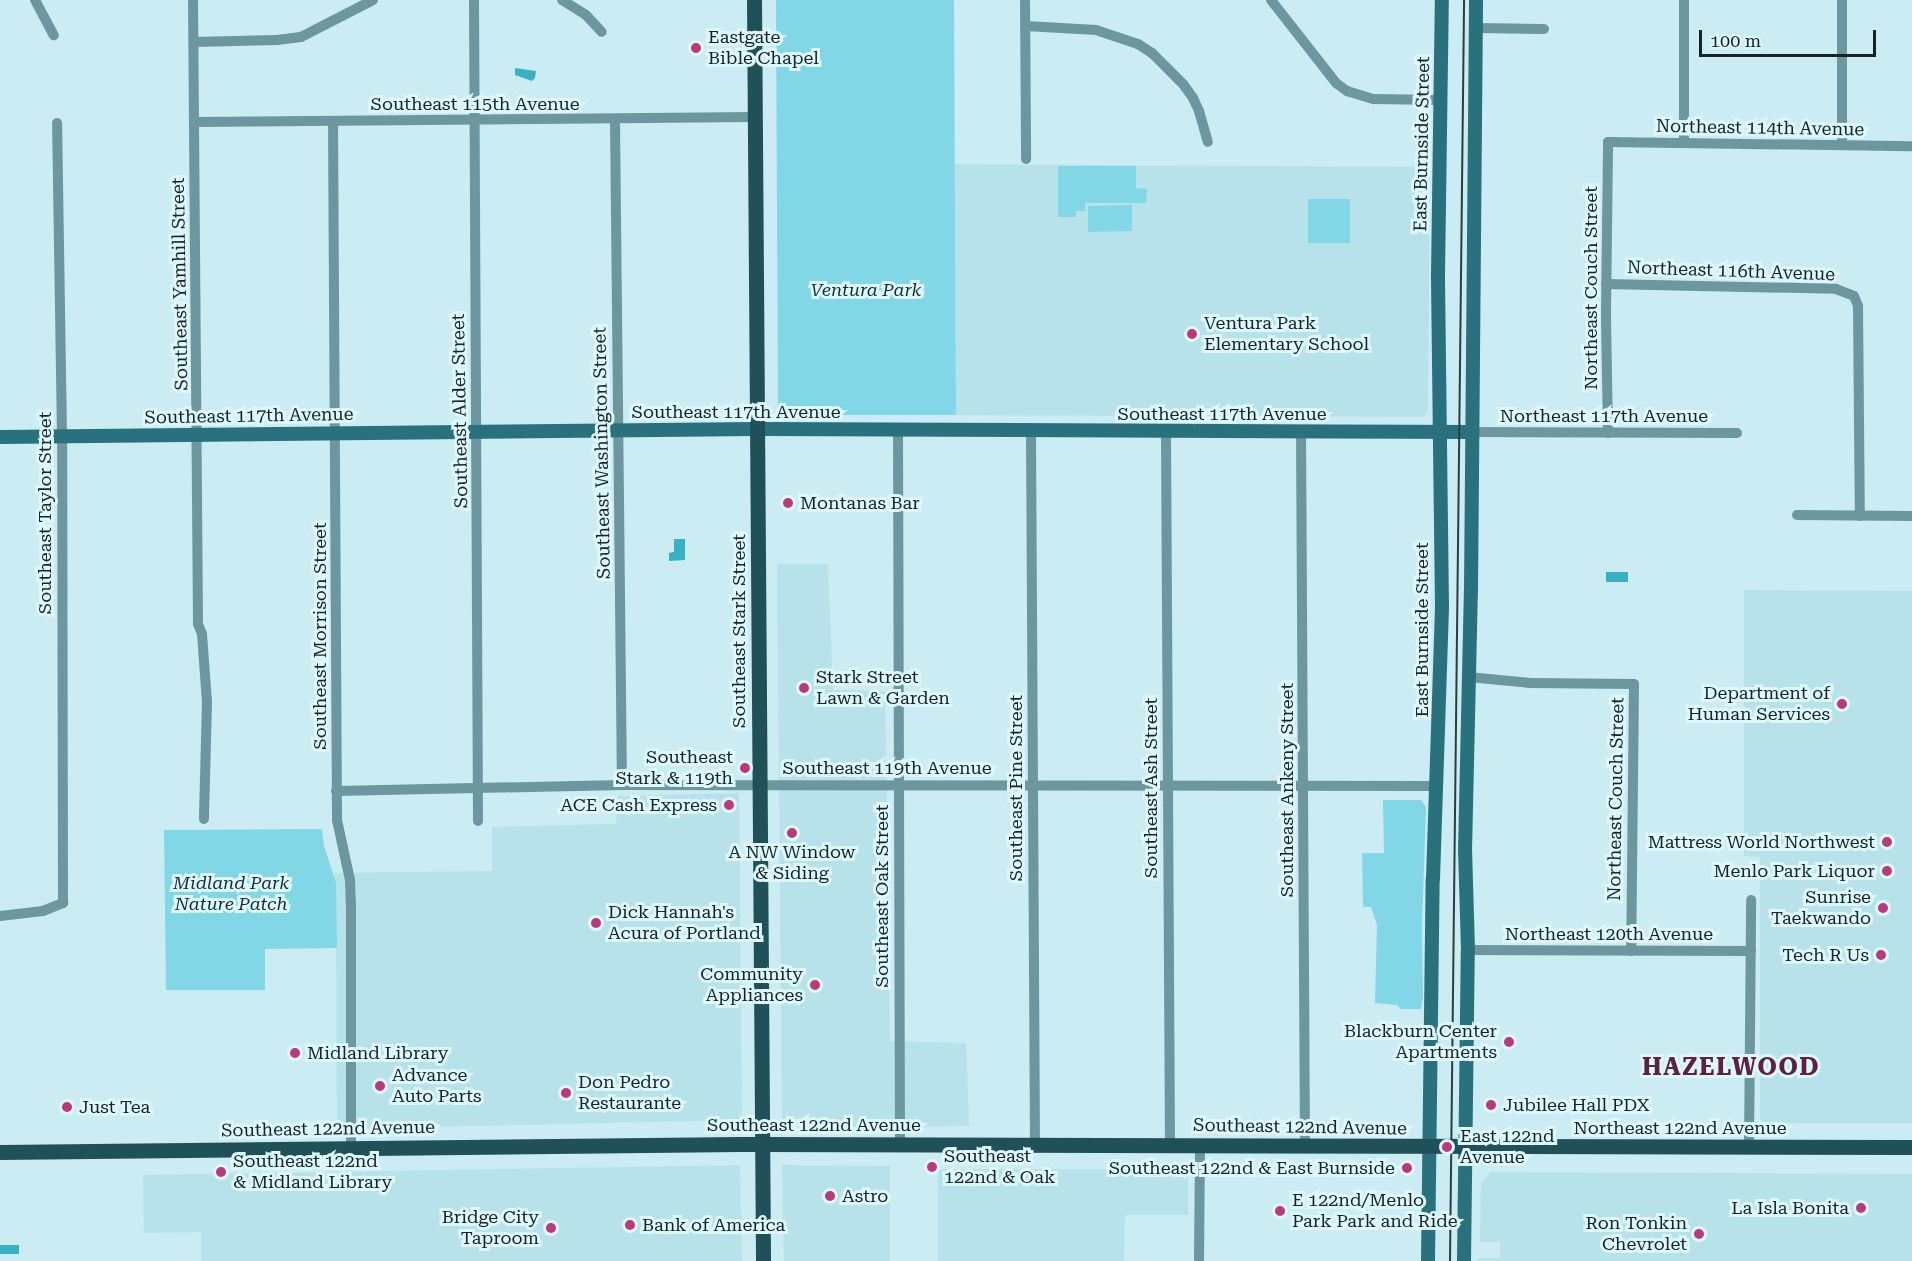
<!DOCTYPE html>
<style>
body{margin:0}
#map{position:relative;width:1912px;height:1261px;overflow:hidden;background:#caecf2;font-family:"Roboto Serif",serif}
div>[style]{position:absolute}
.built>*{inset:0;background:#b7e2ea}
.green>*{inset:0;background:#81d7e6}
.water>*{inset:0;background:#38b1c3}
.street>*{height:10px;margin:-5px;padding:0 5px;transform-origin:5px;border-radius:5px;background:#6c979e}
.secondary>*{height:14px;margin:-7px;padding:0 7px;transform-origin:7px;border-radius:7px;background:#29717c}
.primary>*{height:15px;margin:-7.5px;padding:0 7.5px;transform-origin:7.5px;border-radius:7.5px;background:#205159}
.tram>*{height:1.5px;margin:-0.75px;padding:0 0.75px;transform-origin:0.75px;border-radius:0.75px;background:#2d3d3f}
.dots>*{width:16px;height:16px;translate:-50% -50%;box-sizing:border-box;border:3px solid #ddf8fd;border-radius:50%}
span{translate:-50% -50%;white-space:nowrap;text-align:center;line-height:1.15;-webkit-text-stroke:6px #ddf8fd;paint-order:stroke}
.poi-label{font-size:18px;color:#172426}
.left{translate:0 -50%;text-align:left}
.right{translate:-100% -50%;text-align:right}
.street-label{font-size:18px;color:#172426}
.park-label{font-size:18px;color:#182d30;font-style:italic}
.district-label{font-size:24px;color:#602040;font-weight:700;letter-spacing:1.5px}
.scale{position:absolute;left:1699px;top:30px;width:177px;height:27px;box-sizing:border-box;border:3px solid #172426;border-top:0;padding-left:8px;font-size:18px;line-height:21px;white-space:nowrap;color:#172426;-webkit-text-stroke:4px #ddf8fd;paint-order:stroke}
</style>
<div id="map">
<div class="built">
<i style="clip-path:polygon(955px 164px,1430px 167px,1428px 411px,1423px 417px,956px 415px)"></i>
<i style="clip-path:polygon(777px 564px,828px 564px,833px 690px,885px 691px,890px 1041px,966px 1043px,969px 1126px,782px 1129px)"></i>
<i style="clip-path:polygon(1744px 590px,1912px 591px,1912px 1123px,1763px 1123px,1760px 1119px,1760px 857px,1744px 856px)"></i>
<i style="clip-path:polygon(739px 793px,742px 1120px,337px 1129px,336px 890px,334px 873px,492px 871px,492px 827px,616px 824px,617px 796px)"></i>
<i style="clip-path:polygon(740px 1165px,742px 1261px,201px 1261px,201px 1232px,144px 1233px,143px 1175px)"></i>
<i style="clip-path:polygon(782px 1165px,890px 1166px,890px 1261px,784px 1261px)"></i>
<i style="clip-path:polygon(938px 1169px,1188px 1169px,1188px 1215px,1125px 1215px,1124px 1261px,938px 1261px)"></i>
<i style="clip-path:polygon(1491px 1172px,1912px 1174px,1912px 1261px,1478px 1261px,1478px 1258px,1500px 1258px,1500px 1242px,1480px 1242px,1481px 1182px)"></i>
</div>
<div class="green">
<i style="clip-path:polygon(776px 0,954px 0,956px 415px,778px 415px)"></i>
<i style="clip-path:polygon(1058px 166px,1136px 166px,1136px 188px,1147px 189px,1146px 203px,1085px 203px,1085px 211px,1076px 211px,1076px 217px,1058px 217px)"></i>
<i style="clip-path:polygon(1308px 199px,1350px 199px,1350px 243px,1308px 243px)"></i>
<i style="clip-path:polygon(1132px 205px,1132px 231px,1088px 232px,1088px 206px)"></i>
<i style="clip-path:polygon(1383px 800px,1421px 800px,1426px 807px,1422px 926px,1423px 997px,1421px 1009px,1401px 1009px,1397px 1005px,1375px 1003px,1377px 925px,1371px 907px,1363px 907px,1362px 853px,1384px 853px)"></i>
<i style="clip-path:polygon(322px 829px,324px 846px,336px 883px,337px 948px,265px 949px,265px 990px,166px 990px,164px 830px)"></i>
</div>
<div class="water">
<i style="clip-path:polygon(515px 68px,536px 71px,535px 78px,532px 81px,515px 75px)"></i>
<i style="clip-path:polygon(674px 539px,685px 539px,685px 560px,669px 561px,669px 553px,674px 552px)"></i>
<i style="clip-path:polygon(1606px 572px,1628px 572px,1628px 582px,1606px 582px)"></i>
<i style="clip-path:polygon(0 1245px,19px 1245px,19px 1254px,0 1254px)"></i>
</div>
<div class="street">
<i style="left:35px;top:0;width:40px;rotate:62deg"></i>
<i style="left:193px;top:0;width:624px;rotate:89.54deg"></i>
<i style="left:198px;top:624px;width:11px;rotate:68deg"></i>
<i style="left:202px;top:634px;width:68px;rotate:85.8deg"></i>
<i style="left:207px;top:702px;width:117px;rotate:91.5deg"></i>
<i style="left:474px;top:0;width:821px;rotate:89.72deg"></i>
<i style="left:562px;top:0;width:28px;rotate:32deg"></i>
<i style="left:586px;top:15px;width:23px;rotate:47deg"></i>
<i style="left:1025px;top:0;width:159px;rotate:89.6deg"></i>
<i style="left:1271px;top:0;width:105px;rotate:51.9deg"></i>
<i style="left:1336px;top:83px;width:14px;rotate:36deg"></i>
<i style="left:1347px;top:91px;width:28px;rotate:17deg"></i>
<i style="left:1374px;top:99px;width:67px;rotate:0.9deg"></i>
<i style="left:1842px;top:0;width:145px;rotate:90deg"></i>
<i style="left:1026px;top:26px;width:70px;rotate:3.3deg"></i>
<i style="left:1096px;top:30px;width:44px;rotate:18.4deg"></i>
<i style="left:1138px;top:44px;width:17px;rotate:33deg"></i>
<i style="left:1152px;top:53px;width:44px;rotate:45deg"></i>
<i style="left:1183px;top:84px;width:17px;rotate:54deg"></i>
<i style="left:1193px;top:98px;width:14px;rotate:65deg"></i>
<i style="left:1199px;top:111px;width:32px;rotate:74deg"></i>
<i style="left:1476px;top:28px;width:68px;rotate:0.8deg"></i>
<i style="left:194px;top:42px;width:83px;rotate:-1.4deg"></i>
<i style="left:277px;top:40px;width:24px;rotate:-7deg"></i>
<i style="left:301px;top:37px;width:81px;rotate:-27.2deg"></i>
<i style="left:615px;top:120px;width:665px;rotate:89.4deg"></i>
<i style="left:333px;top:121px;width:699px;rotate:89.67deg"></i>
<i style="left:337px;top:820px;width:61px;rotate:77.8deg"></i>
<i style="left:350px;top:880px;width:23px;rotate:88deg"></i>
<i style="left:351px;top:903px;width:245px;rotate:90deg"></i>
<i style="left:195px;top:122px;width:560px;rotate:-0.51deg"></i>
<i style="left:1684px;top:143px;width:143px;rotate:-90deg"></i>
<i style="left:1606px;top:284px;width:230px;rotate:1.2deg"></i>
<i style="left:1836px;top:289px;width:19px;rotate:21deg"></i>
<i style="left:1854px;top:296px;width:11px;rotate:68deg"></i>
<i style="left:1858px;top:306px;width:210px;rotate:89.5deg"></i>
<i style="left:898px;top:430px;width:714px;rotate:89.84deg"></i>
<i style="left:1031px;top:431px;width:714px;rotate:89.68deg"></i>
<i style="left:1166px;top:431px;width:714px;rotate:89.68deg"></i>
<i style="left:1301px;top:432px;width:715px;rotate:89.68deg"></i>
<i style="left:1471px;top:432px;width:266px;rotate:0.2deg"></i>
<i style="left:1608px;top:433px;width:120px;rotate:-91deg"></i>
<i style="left:1606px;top:313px;width:171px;rotate:-89.3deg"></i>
<i style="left:1608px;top:142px;width:304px;rotate:0.8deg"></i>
<i style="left:1797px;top:515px;width:115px;rotate:0.5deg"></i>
<i style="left:1468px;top:677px;width:62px;rotate:5.5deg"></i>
<i style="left:1530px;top:683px;width:104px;rotate:0.6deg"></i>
<i style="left:1634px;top:684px;width:267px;rotate:90.6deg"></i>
<i style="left:336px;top:791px;width:286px;rotate:-1.2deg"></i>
<i style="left:622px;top:785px;width:815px;rotate:0.07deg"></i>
<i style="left:0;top:916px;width:43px;rotate:-6.6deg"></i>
<i style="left:43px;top:911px;width:22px;rotate:-22deg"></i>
<i style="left:63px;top:903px;width:467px;rotate:-90.1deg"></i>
<i style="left:62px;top:436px;width:313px;rotate:-90.9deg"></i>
<i style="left:1468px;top:950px;width:283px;rotate:0.2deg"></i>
<i style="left:1749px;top:1147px;width:247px;rotate:-89.5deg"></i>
<i style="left:1199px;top:1261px;width:116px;rotate:-89.5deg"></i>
</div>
<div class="secondary">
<i style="left:0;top:437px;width:757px;rotate:-0.61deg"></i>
<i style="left:757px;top:429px;width:714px;rotate:0.24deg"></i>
<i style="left:1428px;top:1261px;width:382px;rotate:-89.3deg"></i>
<i style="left:1433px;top:879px;width:272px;rotate:-88.1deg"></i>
<i style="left:1442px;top:607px;width:332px;rotate:-90.7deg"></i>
<i style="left:1438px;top:275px;width:275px;rotate:-89.2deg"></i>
<i style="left:1464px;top:1261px;width:311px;rotate:-89.3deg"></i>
<i style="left:1468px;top:950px;width:99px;rotate:-91.7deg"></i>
<i style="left:1465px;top:851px;width:261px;rotate:-88.7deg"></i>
<i style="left:1471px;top:590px;width:590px;rotate:-89.51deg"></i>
</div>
<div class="primary">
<i style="left:754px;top:0;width:1261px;rotate:89.59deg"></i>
<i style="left:0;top:1152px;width:740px;rotate:-0.62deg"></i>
<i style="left:740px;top:1144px;width:1172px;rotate:0.15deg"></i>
</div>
<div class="tram">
<i style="left:1450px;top:1261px;width:1261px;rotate:-89.36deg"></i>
</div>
<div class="dots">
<i style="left:696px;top:48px;background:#bc387e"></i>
<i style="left:1192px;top:334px;background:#bc387e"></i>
<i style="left:788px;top:503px;background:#bc387e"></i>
<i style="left:804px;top:688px;background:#bc387e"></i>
<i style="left:1842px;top:704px;background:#bc387e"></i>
<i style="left:745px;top:768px;background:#bc387e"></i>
<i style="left:729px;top:805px;background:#bc387e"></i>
<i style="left:792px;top:833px;background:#bc387e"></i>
<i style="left:1887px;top:842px;background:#bc387e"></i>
<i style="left:1887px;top:871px;background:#bc387e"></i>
<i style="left:1883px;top:908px;background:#bc387e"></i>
<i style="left:596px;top:923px;background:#bc387e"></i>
<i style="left:1881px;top:955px;background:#bc387e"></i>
<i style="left:815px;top:985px;background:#bc387e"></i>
<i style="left:1509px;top:1042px;background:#bc387e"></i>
<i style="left:295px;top:1053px;background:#bc387e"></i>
<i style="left:380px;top:1086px;background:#bc387e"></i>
<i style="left:566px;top:1093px;background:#bc387e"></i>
<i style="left:1491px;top:1105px;background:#bc387e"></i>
<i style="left:67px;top:1107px;background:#bc387e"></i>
<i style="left:1447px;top:1147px;background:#bc387e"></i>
<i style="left:932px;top:1167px;background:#bc387e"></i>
<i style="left:1407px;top:1168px;background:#bc387e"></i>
<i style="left:221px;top:1172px;background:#bc387e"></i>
<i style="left:830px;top:1196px;background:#bc387e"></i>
<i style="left:1861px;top:1208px;background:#bc387e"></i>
<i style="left:1280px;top:1211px;background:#bc387e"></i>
<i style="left:630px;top:1225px;background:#bc387e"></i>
<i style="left:551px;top:1228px;background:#bc387e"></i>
<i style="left:1699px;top:1234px;background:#bc387e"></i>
</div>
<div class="poi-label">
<span class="left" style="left:708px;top:48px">Eastgate<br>Bible Chapel</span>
<span class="left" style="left:1204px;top:334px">Ventura Park<br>Elementary School</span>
<span class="left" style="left:800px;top:503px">Montanas Bar</span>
<span class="left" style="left:816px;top:688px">Stark Street<br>Lawn &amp; Garden</span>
<span class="right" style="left:1830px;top:704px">Department of<br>Human Services</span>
<span class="right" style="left:733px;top:768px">Southeast<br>Stark &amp; 119th</span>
<span class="right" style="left:717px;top:805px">ACE Cash Express</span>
<span class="right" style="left:1875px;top:842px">Mattress World Northwest</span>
<span style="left:792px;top:863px">A NW Window<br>&amp; Siding</span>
<span class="right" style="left:1875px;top:871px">Menlo Park Liquor</span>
<span class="right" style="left:1871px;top:908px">Sunrise<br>Taekwando</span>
<span class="left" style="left:608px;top:923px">Dick Hannah's<br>Acura of Portland</span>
<span class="right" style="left:1869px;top:955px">Tech R Us</span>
<span class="right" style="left:803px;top:985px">Community<br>Appliances</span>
<span class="right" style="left:1497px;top:1042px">Blackburn Center<br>Apartments</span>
<span class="left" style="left:307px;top:1053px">Midland Library</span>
<span class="left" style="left:392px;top:1086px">Advance<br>Auto Parts</span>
<span class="left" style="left:578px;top:1093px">Don Pedro<br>Restaurante</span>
<span class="left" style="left:1503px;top:1105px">Jubilee Hall PDX</span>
<span class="left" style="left:79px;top:1107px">Just Tea</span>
<span class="left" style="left:1460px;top:1147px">East 122nd<br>Avenue</span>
<span class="left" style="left:944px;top:1167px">Southeast<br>122nd &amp; Oak</span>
<span class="left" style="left:233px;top:1172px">Southeast 122nd<br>&amp; Midland Library</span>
<span class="right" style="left:1395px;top:1168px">Southeast 122nd &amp; East Burnside</span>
<span class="left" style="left:842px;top:1196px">Astro</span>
<span class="left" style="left:1292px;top:1211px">E 122nd/Menlo<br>Park Park and Ride</span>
<span class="right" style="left:1849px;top:1208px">La Isla Bonita</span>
<span class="right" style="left:539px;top:1228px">Bridge City<br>Taproom</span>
<span class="right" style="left:1687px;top:1234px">Ron Tonkin<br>Chevrolet</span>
<span class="left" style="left:642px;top:1225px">Bank of America</span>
</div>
<div class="street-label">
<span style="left:475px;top:104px">Southeast 115th Avenue</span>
<span style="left:1760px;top:128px;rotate:1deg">Northeast 114th Avenue</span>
<span style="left:1422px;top:144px;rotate:-89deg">East Burnside Street</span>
<span style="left:1731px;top:271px;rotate:2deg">Northeast 116th Avenue</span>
<span style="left:180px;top:284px;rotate:-91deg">Southeast Yamhill Street</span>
<span style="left:1591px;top:288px;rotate:-90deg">Northeast Couch Street</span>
<span style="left:460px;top:411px;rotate:-91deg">Southeast Alder Street</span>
<span style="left:736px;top:412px">Southeast 117th Avenue</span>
<span style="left:1222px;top:414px">Southeast 117th Avenue</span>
<span style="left:249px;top:416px;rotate:-1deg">Southeast 117th Avenue</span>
<span style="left:1604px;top:416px">Northeast 117th Avenue</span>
<span style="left:602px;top:453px;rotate:-91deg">Southeast Washington Street</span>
<span style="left:45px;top:513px;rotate:-90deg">Southeast Taylor Street</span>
<span style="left:1422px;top:630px;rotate:-90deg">East Burnside Street</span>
<span style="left:739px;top:631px;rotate:-90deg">Southeast Stark Street</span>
<span style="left:320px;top:636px;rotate:-90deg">Southeast Morrison Street</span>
<span style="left:887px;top:768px">Southeast 119th Avenue</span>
<span style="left:1016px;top:788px;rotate:-90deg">Southeast Pine Street</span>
<span style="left:1151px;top:788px;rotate:-90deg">Southeast Ash Street</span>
<span style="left:1287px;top:790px;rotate:-90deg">Southeast Ankeny Street</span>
<span style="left:1616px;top:799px;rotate:-89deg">Northeast Couch Street</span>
<span style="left:882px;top:896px;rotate:-90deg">Southeast Oak Street</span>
<span style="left:1609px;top:934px">Northeast 120th Avenue</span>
<span style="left:814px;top:1125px">Southeast 122nd Avenue</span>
<span style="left:1300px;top:1127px;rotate:1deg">Southeast 122nd Avenue</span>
<span style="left:1680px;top:1128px">Northeast 122nd Avenue</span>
<span style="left:328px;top:1129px;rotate:-1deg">Southeast 122nd Avenue</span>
</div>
<div class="park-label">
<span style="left:866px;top:290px">Ventura Park</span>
<span style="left:231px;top:894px">Midland Park<br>Nature Patch</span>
</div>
<div class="district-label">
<span style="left:1731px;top:1068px">HAZELWOOD</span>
</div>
<div class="scale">100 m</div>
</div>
